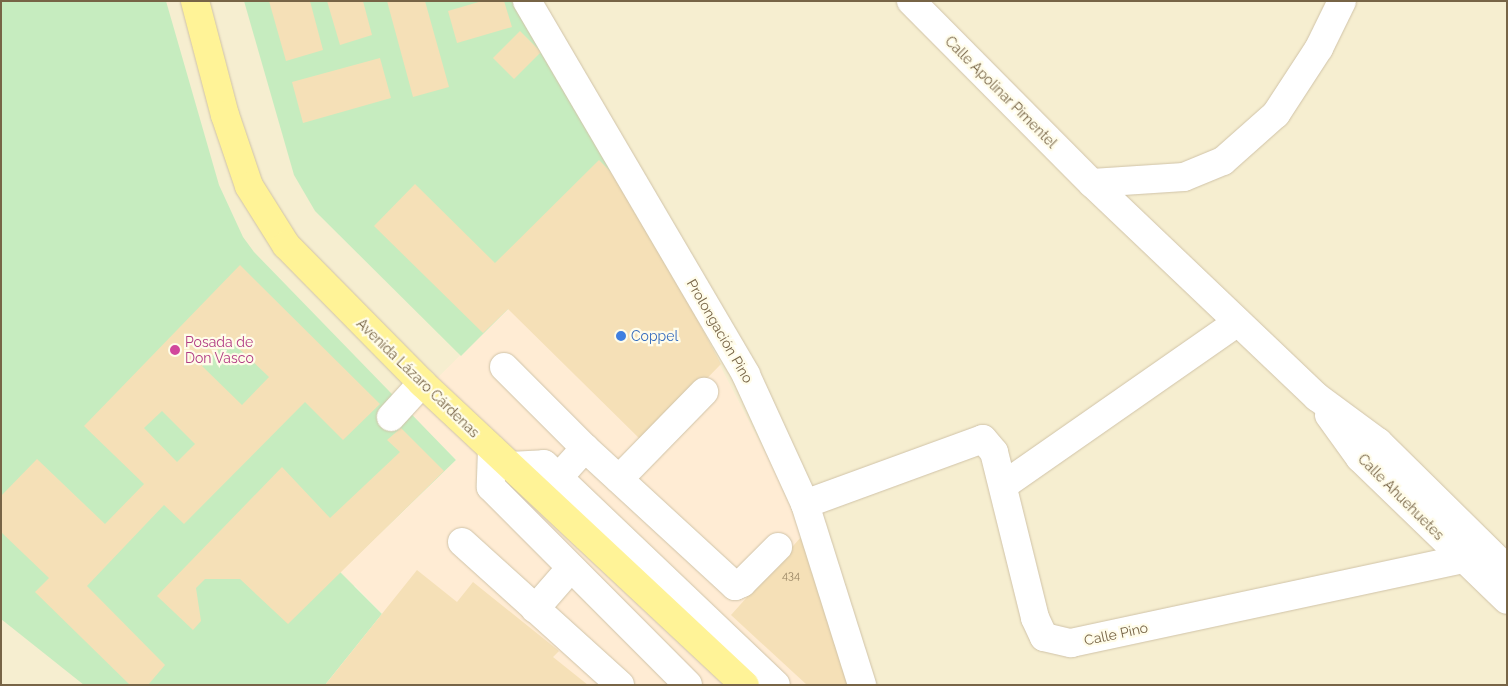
<!DOCTYPE html>
<meta charset="utf-8">
<style>
body{margin:0}
#map{position:relative;width:1508px;height:686px;overflow:hidden;background:#fefae2;font-family:Raleway,sans-serif}
div>[style]{position:absolute}
.residential>*{inset:0;background:#f6eed0}
.commercial>*{inset:0;background:#ffecd4}
.green>*{inset:0;background:#c6ecbf}
.building>*{inset:0;background:#f5e0b7}
.roads{filter:drop-shadow(0 0 1px #d0c3a8) drop-shadow(0 0 1px #d0c3a8)}
.minor>*{height:28px;margin:-14px;padding:0 14px;transform-origin:14px;border-radius:14px;background:#fff}
.major>*{height:28px;margin:-14px;padding:0 14px;transform-origin:14px;border-radius:14px;background:#fff397}
.dots>*{width:14px;height:14px;translate:-50% -50%;box-sizing:border-box;border:2px solid #fffce9;border-radius:50%}
span{translate:-50% -50%;white-space:nowrap;text-align:center;line-height:1.15;-webkit-text-stroke:4.5px #fffce9;paint-order:stroke}
.number-label{font-size:11px;color:#968362}
.number-label span{-webkit-text-stroke-width:0}
.street-label{font-size:14px;color:#776446}
.shop-label{font-size:14px;color:#366cbe}
.left{translate:0 -50%;text-align:left}
.hotel-label{font-size:14px;color:#b23c85}
.frame{position:absolute;inset:0;border:2px solid #776446;pointer-events:none}
</style>
<div id="map">
<div class="residential">
<i style="clip-path:polygon(1px 1px,1507px 1px,1507px 685px,852px 685px,628px 189px,407px 409px,325px 685px,1px 685px)"></i>
</div>
<div class="commercial">
<i style="clip-path:polygon(628px 189px,785px 490px,852px 685px,325px 685px,382px 614px,340px 571px,456px 460px,406px 409px)"></i>
</div>
<div class="green">
<i style="clip-path:polygon(1px 1px,166px 1px,219px 185px,243px 237px,254px 252px,456px 460px,340px 572px,382px 614px,325px 685px,84px 685px,1px 619px)"></i>
<i style="clip-path:polygon(244px 1px,519px 1px,628px 189px,461px 356px,315px 211px,294px 175px)"></i>
</div>
<div class="building">
<i style="clip-path:polygon(269px 1px,310px 1px,323px 50px,286px 61px)"></i>
<i style="clip-path:polygon(327px 1px,363px 1px,372px 35px,340px 45px)"></i>
<i style="clip-path:polygon(387px 1px,425px 1px,449px 87px,413px 97px)"></i>
<i style="clip-path:polygon(482px 1px,504px 1px,512px 27px,457px 43px,448px 11px)"></i>
<i style="clip-path:polygon(520px 31px,541px 52px,514px 79px,493px 58px)"></i>
<i style="clip-path:polygon(380px 58px,391px 98px,303px 123px,292px 82px)"></i>
<i style="clip-path:polygon(599px 160px,628px 189px,721px 364px,644px 443px,508px 309px,483px 333px,374px 226px,415px 184px,495px 263px)"></i>
<i style="clip-path:polygon(evenodd,240px 265px,380px 404px,343px 440px,305px 402px,184px 524px,164px 505px,87px 586px,165px 665px,148px 685px,130px 685px,35px 592px,49px 578px,1px 532px,1px 496px,37px 459px,105px 524px,144px 484px,84px 426px,240px 265px,229px 339px,269px 377px,242px 405px,202px 366px,229px 339px,240px 265px,162px 411px,195px 444px,177px 462px,144px 428px,162px 411px)"></i>
<i style="clip-path:polygon(401px 428px,444px 471px,288px 624px,240px 579px,205px 579px,196px 588px,201px 621px,193px 630px,157px 596px,282px 467px,330px 518px,400px 452px,387px 440px)"></i>
<i style="clip-path:polygon(802px 536px,852px 685px,807px 685px,731px 615px)"></i>
<i style="clip-path:polygon(417px 570px,457px 602px,473px 582px,559px 651px,553px 657px,588px 685px,325px 685px)"></i>
</div>
<div class="roads">
<div class="minor">
<i style="left:527px;top:1px;width:433px;rotate:59.6deg"></i>
<i style="left:746px;top:375px;width:142px;rotate:65.4deg"></i>
<i style="left:805px;top:504px;width:190px;rotate:72.5deg"></i>
<i style="left:911px;top:1px;width:257px;rotate:45.2deg"></i>
<i style="left:1092px;top:183px;width:311px;rotate:43.6deg"></i>
<i style="left:1317px;top:397px;width:76px;rotate:36.4deg"></i>
<i style="left:1378px;top:442px;width:181px;rotate:44.6deg"></i>
<i style="left:1092px;top:183px;width:92px;rotate:-3.7deg"></i>
<i style="left:1184px;top:177px;width:42px;rotate:-22.3deg"></i>
<i style="left:1223px;top:161px;width:71px;rotate:-41.6deg"></i>
<i style="left:1276px;top:114px;width:79px;rotate:-56.9deg"></i>
<i style="left:1319px;top:48px;width:52px;rotate:-63.9deg"></i>
<i style="left:504px;top:367px;width:115px;rotate:45deg"></i>
<i style="left:585px;top:448px;width:40px;rotate:132deg"></i>
<i style="left:1329px;top:415px;width:53px;rotate:54.2deg"></i>
<i style="left:1360px;top:458px;width:204px;rotate:44deg"></i>
<i style="left:391px;top:417px;width:46px;rotate:-47.6deg"></i>
<i style="left:585px;top:448px;width:204px;rotate:42.6deg"></i>
<i style="left:735px;top:586px;width:8px;rotate:-23deg"></i>
<i style="left:742px;top:583px;width:51px;rotate:-45deg"></i>
<i style="left:492px;top:449px;width:38px;rotate:92deg"></i>
<i style="left:491px;top:487px;width:279px;rotate:45.1deg"></i>
<i style="left:509px;top:466px;width:35px;rotate:-3deg"></i>
<i style="left:544px;top:464px;width:320px;rotate:43.6deg"></i>
<i style="left:619px;top:479px;width:122px;rotate:-45.7deg"></i>
<i style="left:1004px;top:485px;width:285px;rotate:-34.9deg"></i>
<i style="left:805px;top:504px;width:189px;rotate:-20.1deg"></i>
<i style="left:983px;top:439px;width:17px;rotate:50deg"></i>
<i style="left:994px;top:452px;width:171px;rotate:76.1deg"></i>
<i style="left:1035px;top:618px;width:21px;rotate:65deg"></i>
<i style="left:1044px;top:637px;width:28px;rotate:13deg"></i>
<i style="left:1071px;top:643px;width:402px;rotate:-12.1deg"></i>
<i style="left:1464px;top:559px;width:25px;rotate:-18deg"></i>
<i style="left:462px;top:542px;width:213px;rotate:42.1deg"></i>
<i style="left:535px;top:609px;width:52px;rotate:-48.9deg"></i>
</div>
<div class="major">
<i style="left:195px;top:1px;width:118px;rotate:75.3deg"></i>
<i style="left:225px;top:115px;width:75px;rotate:71.3deg"></i>
<i style="left:249px;top:186px;width:70px;rotate:57.9deg"></i>
<i style="left:286px;top:245px;width:194px;rotate:45.4deg"></i>
<i style="left:422px;top:383px;width:442px;rotate:43.1deg"></i>
</div>
</div>
<div class="dots">
<i style="left:621px;top:336px;background:#3f7fe0"></i>
<i style="left:175px;top:350px;background:#d1479c"></i>
</div>
<div class="number-label">
<span style="left:791px;top:576px">434</span>
</div>
<div class="street-label">
<span style="left:1001px;top:92px;rotate:45deg">Calle Apolinar Pimentel</span>
<span style="left:720px;top:331px;rotate:60deg">Prolongación Pino</span>
<span style="left:418px;top:378px;rotate:44deg">Avenida Lázaro Cárdenas</span>
<span style="left:1401px;top:497px;rotate:45deg">Calle Ahuehuetes</span>
<span style="left:1116px;top:634px;rotate:-12deg">Calle Pino</span>
</div>
<div class="shop-label">
<span class="left" style="left:631px;top:336px">Coppel</span>
</div>
<div class="hotel-label">
<span class="left" style="left:185px;top:350px">Posada de<br>Don Vasco</span>
</div>
<div class="frame"></div>
</div>
